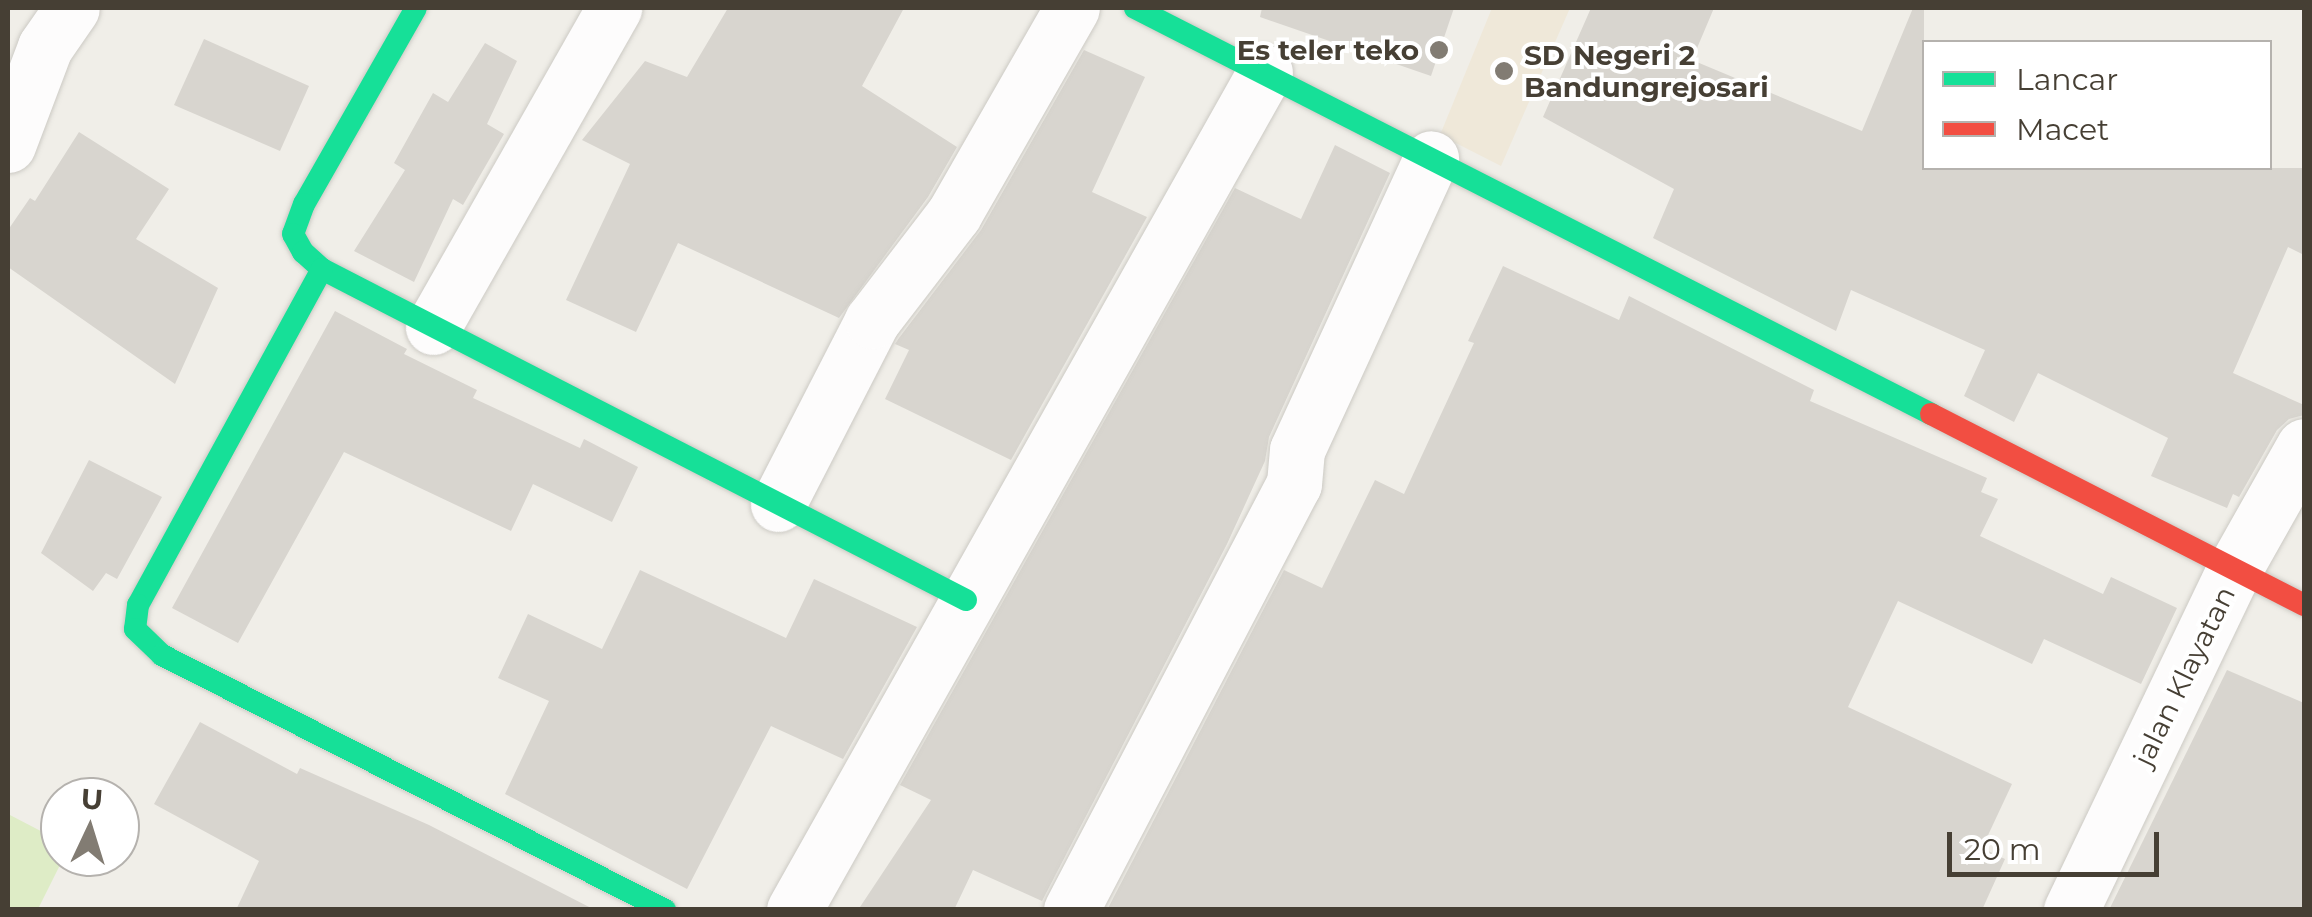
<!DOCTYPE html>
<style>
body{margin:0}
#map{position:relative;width:2312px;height:917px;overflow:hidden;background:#f0eee8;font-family:Montserrat,sans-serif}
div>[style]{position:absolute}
.education>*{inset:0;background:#efe8d9}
.green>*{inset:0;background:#deecc6}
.building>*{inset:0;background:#d8d5cf}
.roads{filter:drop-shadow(0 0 2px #cccac4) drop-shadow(0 0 2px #cccac4)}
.street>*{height:55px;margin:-27.5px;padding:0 27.5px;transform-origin:27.5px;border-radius:27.5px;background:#fdfcfc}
.fast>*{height:22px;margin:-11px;padding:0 11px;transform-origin:11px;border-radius:11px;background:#16e098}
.jam>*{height:22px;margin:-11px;padding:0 11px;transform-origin:11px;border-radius:11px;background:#f24e42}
.dots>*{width:28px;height:28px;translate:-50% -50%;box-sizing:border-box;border:5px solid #fff;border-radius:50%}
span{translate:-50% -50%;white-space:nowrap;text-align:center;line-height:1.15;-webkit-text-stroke:8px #fff;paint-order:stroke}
.poi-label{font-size:28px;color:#463f34;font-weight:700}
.right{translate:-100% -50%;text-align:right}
.left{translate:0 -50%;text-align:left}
.street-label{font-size:28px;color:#463f34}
.frame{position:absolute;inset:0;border:10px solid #463f34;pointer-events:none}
.legend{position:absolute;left:1922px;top:40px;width:350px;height:130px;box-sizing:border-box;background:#fff;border:2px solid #b5b2ae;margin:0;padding:12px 18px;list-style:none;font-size:30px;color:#463f34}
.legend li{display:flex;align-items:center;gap:20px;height:50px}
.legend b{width:50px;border:2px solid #b5b2ae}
.north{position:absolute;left:40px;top:777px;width:100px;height:100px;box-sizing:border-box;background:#fff;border:2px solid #b5b2ae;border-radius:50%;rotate:4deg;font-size:28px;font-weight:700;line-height:40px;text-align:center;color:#463f34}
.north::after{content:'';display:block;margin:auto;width:35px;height:45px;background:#827c73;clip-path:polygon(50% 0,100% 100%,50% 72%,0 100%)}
.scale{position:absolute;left:1947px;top:832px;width:212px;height:45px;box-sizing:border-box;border:5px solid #463f34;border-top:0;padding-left:12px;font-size:30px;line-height:35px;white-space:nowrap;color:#463f34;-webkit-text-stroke:8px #fff;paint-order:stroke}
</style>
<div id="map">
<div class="education">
<i style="clip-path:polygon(1492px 8px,1570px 8px,1501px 166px,1440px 135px)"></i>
</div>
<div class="green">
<i style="clip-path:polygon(8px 814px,60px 841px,60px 857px,64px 857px,38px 909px,8px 909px)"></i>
</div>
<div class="building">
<i style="clip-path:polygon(728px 8px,904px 8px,862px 86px,957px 147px,928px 197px,839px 318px,678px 243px,636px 332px,566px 300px,630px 164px,582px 140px,645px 61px,687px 77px)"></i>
<i style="clip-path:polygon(1262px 8px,1454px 8px,1431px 76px,1260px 17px)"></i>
<i style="clip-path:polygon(1591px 8px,1714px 8px,1692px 60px,1862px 131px,1913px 8px,1924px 8px,1924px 168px,2304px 168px,2304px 255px,2288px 247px,2233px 373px,2304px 405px,2304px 415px,2289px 419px,2277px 430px,2239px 497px,2233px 494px,2227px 508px,2151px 476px,2168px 438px,2038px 373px,2014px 422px,1964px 396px,1985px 350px,1851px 290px,1836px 331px,1653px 238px,1674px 189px,1543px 117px)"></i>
<i style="clip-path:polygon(204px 39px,309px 86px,280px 151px,174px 105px)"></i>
<i style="clip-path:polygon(485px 43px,517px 61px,487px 124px,504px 134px,463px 205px,453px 199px,414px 282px,354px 251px,405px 170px,394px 163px,433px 93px,448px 102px)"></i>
<i style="clip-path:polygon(1084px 50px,1145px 77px,1092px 192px,1147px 217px,1011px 460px,885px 399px,909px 350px,895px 344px,899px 338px,981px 230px)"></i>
<i style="clip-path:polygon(79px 132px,169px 189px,136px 239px,218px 288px,175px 384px,8px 267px,8px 230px,30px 198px,35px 201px)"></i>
<i style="clip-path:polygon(1335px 145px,1390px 173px,1269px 437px,1265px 461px,1227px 544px,1042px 901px,973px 870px,954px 910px,858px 910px,931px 800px,900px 785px,1235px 188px,1301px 219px)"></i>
<i style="clip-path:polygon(1503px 266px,1619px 320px,1629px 296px,1814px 390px,1810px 401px,1987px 478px,1981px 492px,1998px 499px,1980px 536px,2103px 594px,2111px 577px,2177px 608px,2141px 684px,2044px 639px,2032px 664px,1898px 601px,1848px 707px,2012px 784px,1982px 848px,2005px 859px,1982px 910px,1107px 910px,1284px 570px,1322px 588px,1375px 480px,1404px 494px,1474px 343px,1468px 341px)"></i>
<i style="clip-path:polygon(335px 311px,407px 349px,404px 354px,477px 390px,473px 398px,580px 448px,584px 439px,638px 467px,612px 522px,533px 484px,511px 531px,344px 452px,238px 643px,172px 608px)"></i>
<i style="clip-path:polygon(89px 460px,162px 497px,117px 579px,106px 573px,93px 591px,41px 553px)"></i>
<i style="clip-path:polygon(640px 570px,786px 638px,814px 579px,917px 627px,843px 759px,771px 726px,687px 889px,505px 794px,549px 701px,498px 678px,528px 614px,602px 649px)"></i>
<i style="clip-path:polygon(2227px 670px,2304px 703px,2304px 910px,2109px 910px)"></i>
<i style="clip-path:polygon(200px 722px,297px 774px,300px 768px,429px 825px,595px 910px,236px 910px,259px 861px,154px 804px)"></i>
</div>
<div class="roads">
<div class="street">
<i style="left:8px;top:145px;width:105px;rotate:-69.3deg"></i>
<i style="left:45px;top:47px;width:47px;rotate:-55.3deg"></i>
<i style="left:433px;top:327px;width:367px;rotate:-60.4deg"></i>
<i style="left:778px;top:504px;width:206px;rotate:-62.8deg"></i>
<i style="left:872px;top:321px;width:135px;rotate:-52.5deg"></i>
<i style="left:954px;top:214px;width:237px;rotate:-60.2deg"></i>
<i style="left:794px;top:910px;width:961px;rotate:-60.66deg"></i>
<i style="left:1071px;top:910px;width:481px;rotate:-62.4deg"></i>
<i style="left:1294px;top:484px;width:34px;rotate:-85deg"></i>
<i style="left:1297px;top:450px;width:321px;rotate:-65.3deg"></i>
<i style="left:2071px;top:910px;width:377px;rotate:-64.4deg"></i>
<i style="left:2234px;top:570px;width:142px;rotate:-60.6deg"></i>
</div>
<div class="fast">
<i style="left:416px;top:8px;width:226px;rotate:119.7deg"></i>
<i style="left:304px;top:204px;width:32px;rotate:110deg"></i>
<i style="left:293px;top:234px;width:21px;rotate:61deg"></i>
<i style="left:303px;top:252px;width:25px;rotate:42deg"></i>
<i style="left:322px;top:269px;width:724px;rotate:27.2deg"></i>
<i style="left:1135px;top:8px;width:894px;rotate:27.02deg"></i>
<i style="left:322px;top:269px;width:383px;rotate:118.7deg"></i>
<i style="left:138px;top:605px;width:24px;rotate:97deg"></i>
<i style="left:135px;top:629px;width:37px;rotate:44deg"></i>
<i style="left:162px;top:655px;width:564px;rotate:26.88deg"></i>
</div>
<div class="jam">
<i style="left:1931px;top:414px;width:419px;rotate:27.1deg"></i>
</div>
</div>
<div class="dots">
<i style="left:1439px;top:50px;background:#827c73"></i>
<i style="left:1504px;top:71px;background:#827c73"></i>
</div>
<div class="poi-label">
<span class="right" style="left:1419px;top:50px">Es teler teko</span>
<span class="left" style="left:1524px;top:71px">SD Negeri 2<br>Bandungrejosari</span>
</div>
<div class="street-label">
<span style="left:2184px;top:676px;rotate:-64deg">jalan Klayatan</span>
</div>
<div class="frame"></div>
<ul class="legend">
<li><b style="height:12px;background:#16e098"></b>Lancar</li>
<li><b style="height:12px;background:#f24e42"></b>Macet</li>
</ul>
<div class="north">U</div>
<div class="scale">20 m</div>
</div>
